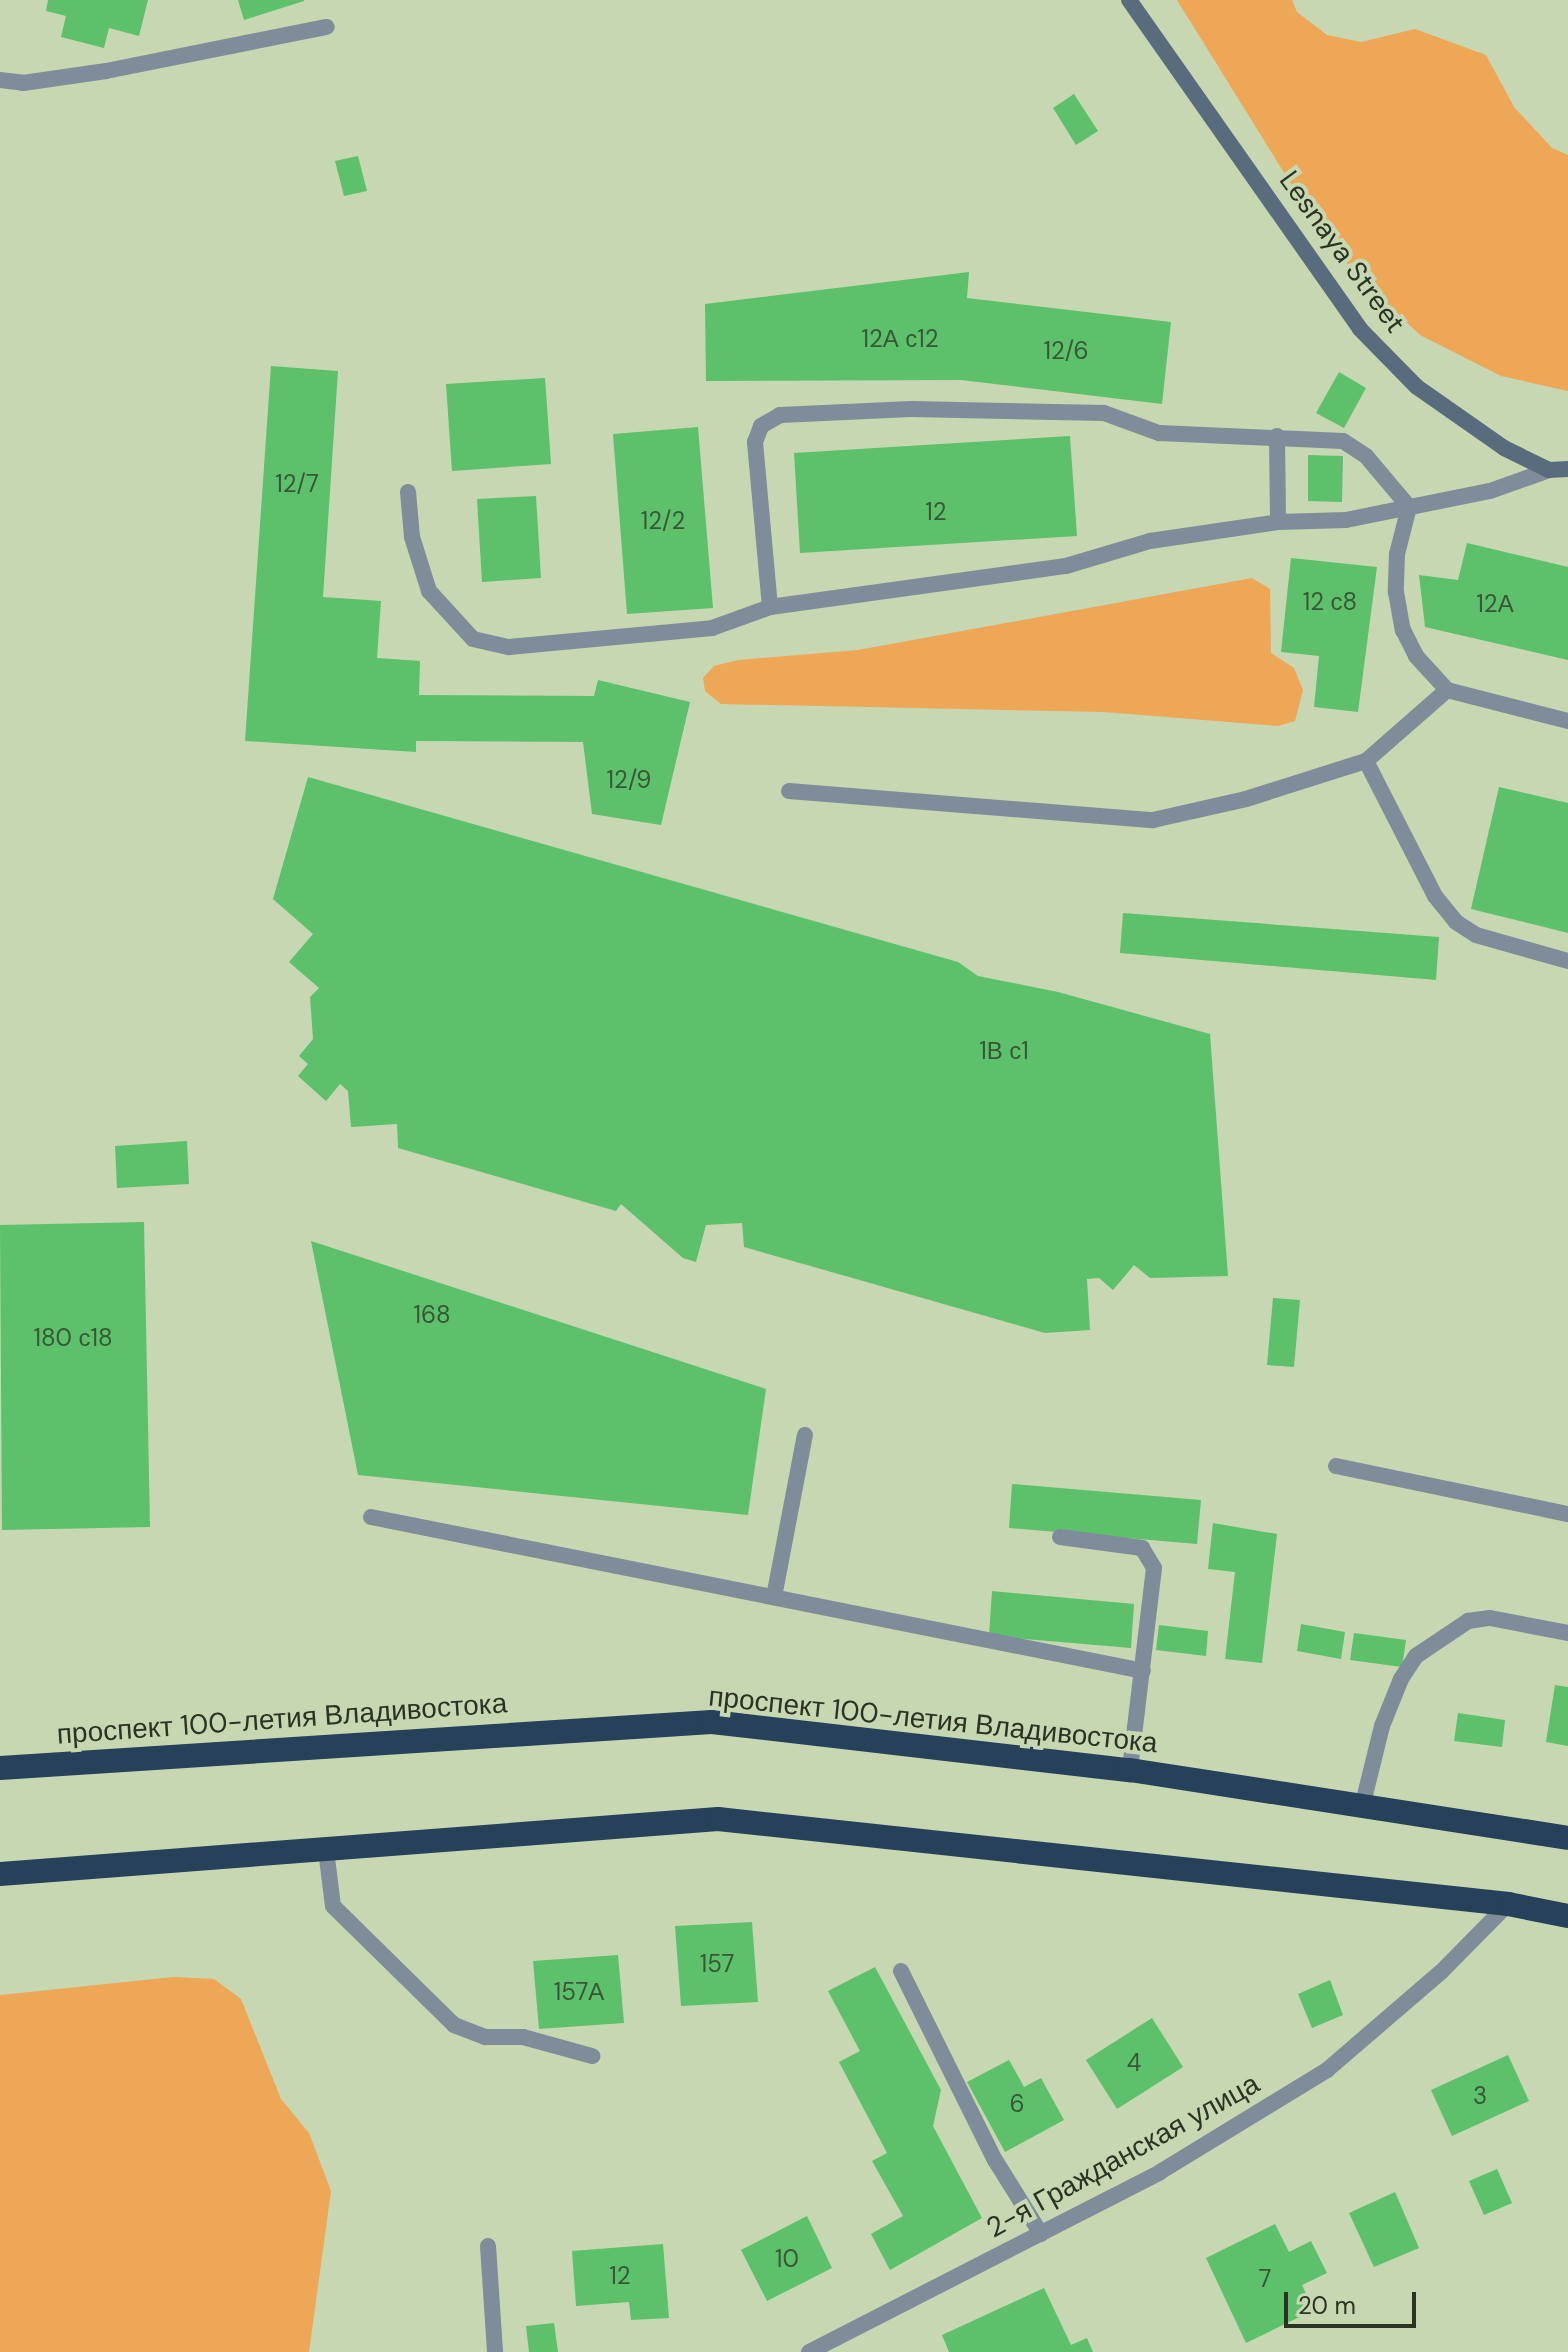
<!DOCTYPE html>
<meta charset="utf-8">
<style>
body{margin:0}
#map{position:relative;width:1568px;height:2352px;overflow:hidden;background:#c6d7b1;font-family:"DM Sans",sans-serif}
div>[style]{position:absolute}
.green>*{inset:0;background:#eea657}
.building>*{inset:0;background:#5cc16a}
.lane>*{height:16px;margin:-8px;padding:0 8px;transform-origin:8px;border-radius:8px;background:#7f8c99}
.street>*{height:16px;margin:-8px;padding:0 8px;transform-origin:8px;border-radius:8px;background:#7f8c99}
.secondary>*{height:16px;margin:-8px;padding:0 8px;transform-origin:8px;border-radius:8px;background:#596c7e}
.highway>*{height:24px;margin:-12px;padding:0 12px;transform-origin:12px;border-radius:12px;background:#264159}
span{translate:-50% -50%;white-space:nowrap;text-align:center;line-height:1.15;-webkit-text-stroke:8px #c6d7b1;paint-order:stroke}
.number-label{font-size:24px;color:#395636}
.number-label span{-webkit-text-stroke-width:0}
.street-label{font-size:28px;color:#2d3324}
.scale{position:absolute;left:1284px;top:2292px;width:132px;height:36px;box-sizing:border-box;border:4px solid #2d3324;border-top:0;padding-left:10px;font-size:24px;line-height:28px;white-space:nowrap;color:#2d3324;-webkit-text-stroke:6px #c6d7b1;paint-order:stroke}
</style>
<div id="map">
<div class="green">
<i style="clip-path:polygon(1177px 0,1292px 0,1297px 12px,1327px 35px,1361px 42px,1415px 29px,1486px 55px,1514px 107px,1552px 148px,1568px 155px,1568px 391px,1501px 376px,1420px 335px,1354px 273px,1296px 192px)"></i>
<i style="clip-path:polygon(1252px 578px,1270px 589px,1271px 653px,1294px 668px,1303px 690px,1295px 721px,1278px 726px,1104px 712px,721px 704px,705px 691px,703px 678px,714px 666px,738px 660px,858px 650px)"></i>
<i style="clip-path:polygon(173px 1977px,214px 1979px,241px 1999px,281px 2099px,309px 2133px,331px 2191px,309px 2352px,0 2352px,0 1995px)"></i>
</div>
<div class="building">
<i style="clip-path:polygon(48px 0,148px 0,139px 36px,109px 28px,104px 48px,61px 37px,66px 16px,46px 11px)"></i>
<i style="clip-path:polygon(238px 0,304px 0,304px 1px,244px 20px)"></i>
<i style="clip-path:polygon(1074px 94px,1098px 131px,1076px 145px,1053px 108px)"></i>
<i style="clip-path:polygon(358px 156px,367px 191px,344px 196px,335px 161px)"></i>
<i style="clip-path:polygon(969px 272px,967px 298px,1171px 322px,1162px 404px,961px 380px,706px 381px,705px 304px)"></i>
<i style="clip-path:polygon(271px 366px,338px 371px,323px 597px,381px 601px,377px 658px,420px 661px,419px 695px,594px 696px,598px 680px,690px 702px,661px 825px,592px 814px,583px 742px,416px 741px,416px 752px,245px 741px)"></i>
<i style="clip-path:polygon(1339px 372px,1366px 388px,1344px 428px,1316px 413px)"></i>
<i style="clip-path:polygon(545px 378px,551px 464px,452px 471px,446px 384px)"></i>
<i style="clip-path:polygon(698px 427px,713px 608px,627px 614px,613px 434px)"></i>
<i style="clip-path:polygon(1070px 436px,1077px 536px,800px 553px,794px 453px)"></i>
<i style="clip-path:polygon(1308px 455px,1343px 456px,1342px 502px,1308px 501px)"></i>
<i style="clip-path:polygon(536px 496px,541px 578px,482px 582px,477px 499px)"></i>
<i style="clip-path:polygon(1467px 543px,1568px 567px,1568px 660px,1425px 627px,1419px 575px,1458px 580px)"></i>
<i style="clip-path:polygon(1291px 558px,1377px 567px,1358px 712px,1314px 707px,1319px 656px,1281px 652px)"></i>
<i style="clip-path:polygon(308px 777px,958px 962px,978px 976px,1058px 992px,1210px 1034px,1228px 1276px,1150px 1278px,1134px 1265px,1113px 1290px,1099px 1278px,1087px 1279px,1090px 1330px,1045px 1333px,744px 1247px,742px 1223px,706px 1225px,696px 1262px,683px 1258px,621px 1204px,616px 1211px,398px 1148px,397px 1124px,351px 1127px,348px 1091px,340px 1084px,326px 1101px,298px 1076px,308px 1064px,299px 1056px,313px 1039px,310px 997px,319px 988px,289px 962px,313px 934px,273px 899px)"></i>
<i style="clip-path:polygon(1499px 787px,1568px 803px,1568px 933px,1471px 909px)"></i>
<i style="clip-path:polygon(1123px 913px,1439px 937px,1436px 980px,1120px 953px)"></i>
<i style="clip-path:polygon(187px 1141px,189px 1184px,117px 1188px,115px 1146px)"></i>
<i style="clip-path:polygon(144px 1222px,150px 1527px,2px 1530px,0 1225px)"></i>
<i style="clip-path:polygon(311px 1241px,766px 1389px,748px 1515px,358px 1475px)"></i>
<i style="clip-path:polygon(1273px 1298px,1300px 1300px,1294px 1367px,1267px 1365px)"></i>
<i style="clip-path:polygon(1012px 1484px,1201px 1500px,1197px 1544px,1009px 1528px)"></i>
<i style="clip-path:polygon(1213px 1523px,1277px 1534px,1262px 1663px,1225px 1659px,1235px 1572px,1208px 1569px)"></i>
<i style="clip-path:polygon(992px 1591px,1134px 1604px,1131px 1648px,989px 1636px)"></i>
<i style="clip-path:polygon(1301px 1624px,1345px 1632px,1341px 1659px,1297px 1651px)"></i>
<i style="clip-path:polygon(1159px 1625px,1208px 1631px,1206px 1656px,1156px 1650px)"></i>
<i style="clip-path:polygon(1354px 1633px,1406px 1640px,1402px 1667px,1350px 1660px)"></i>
<i style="clip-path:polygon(1555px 1685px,1568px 1687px,1568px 1746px,1546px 1742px)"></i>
<i style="clip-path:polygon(1458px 1713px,1505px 1720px,1502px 1747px,1454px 1741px)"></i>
<i style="clip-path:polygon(752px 1922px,758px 2002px,681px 2006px,675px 1926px)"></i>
<i style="clip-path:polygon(618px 1955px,624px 2023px,539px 2029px,533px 1961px)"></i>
<i style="clip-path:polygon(875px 1967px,941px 2090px,933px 2126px,982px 2218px,890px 2270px,871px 2234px,903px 2216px,872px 2161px,887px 2153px,839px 2062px,860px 2051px,828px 1991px)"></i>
<i style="clip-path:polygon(1330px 1980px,1343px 2015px,1312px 2028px,1298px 1994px)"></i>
<i style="clip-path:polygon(1152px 2018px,1183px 2067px,1117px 2109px,1086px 2060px)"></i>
<i style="clip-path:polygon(1508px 2055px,1529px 2101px,1452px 2136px,1431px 2090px)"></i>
<i style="clip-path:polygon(1009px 2060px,1024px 2087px,1041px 2078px,1064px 2120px,1005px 2152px,967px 2082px)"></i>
<i style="clip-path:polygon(1497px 2169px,1512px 2203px,1484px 2215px,1469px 2181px)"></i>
<i style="clip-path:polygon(1395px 2192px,1419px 2248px,1374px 2267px,1349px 2213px)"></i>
<i style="clip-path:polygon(807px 2216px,832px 2268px,767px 2301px,741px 2250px)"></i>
<i style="clip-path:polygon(1275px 2224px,1289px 2252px,1311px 2241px,1327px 2273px,1302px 2285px,1314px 2310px,1246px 2343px,1206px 2258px)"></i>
<i style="clip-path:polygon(663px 2244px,669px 2318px,631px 2320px,629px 2302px,576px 2306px,572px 2251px)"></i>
<i style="clip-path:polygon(1044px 2288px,1071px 2345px,1087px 2338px,1093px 2352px,949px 2352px,942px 2335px)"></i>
<i style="clip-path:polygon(554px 2323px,558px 2352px,529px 2352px,526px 2326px)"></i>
</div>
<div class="lane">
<i style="left:1277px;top:436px;width:86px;rotate:89.3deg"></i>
<i style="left:408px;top:492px;width:45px;rotate:84.9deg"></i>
<i style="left:412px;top:537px;width:57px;rotate:72.5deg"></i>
<i style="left:429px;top:591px;width:65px;rotate:47.5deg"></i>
<i style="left:473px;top:639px;width:37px;rotate:13deg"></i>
<i style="left:509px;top:647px;width:204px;rotate:-5.3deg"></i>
<i style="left:712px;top:628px;width:62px;rotate:-19.9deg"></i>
<i style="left:770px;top:607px;width:299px;rotate:-7.9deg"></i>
<i style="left:1066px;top:566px;width:88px;rotate:-16.6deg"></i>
<i style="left:1150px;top:541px;width:129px;rotate:-8.4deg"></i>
<i style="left:1278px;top:522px;width:68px;rotate:-1.7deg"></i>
<i style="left:1346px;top:520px;width:147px;rotate:-11.4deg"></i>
<i style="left:1490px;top:491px;width:63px;rotate:-19.6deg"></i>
<i style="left:770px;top:607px;width:166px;rotate:-95.2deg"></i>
<i style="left:755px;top:442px;width:17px;rotate:-69deg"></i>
<i style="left:761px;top:426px;width:22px;rotate:-30deg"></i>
<i style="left:780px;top:415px;width:131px;rotate:-2.6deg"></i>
<i style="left:911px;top:409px;width:193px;rotate:1.2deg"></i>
<i style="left:1104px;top:413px;width:59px;rotate:20deg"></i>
<i style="left:1159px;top:433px;width:184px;rotate:2.5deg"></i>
<i style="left:1343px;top:441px;width:27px;rotate:33deg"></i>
<i style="left:1366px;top:456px;width:67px;rotate:49.9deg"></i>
<i style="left:1409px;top:507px;width:49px;rotate:104.3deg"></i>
<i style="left:1397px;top:554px;width:38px;rotate:92deg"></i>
<i style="left:1396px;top:592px;width:39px;rotate:80deg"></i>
<i style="left:1403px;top:630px;width:29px;rotate:63deg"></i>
<i style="left:1416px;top:656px;width:46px;rotate:47.6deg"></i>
<i style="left:1447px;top:690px;width:125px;rotate:14.4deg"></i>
<i style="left:1366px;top:761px;width:152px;rotate:62.9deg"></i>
<i style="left:1435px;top:896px;width:33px;rotate:51deg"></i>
<i style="left:1456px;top:922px;width:24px;rotate:33deg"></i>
<i style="left:1476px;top:935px;width:96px;rotate:15.8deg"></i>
<i style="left:789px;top:791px;width:365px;rotate:4.6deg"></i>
<i style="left:1153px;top:820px;width:95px;rotate:-12.7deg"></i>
<i style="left:1246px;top:799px;width:126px;rotate:-17.6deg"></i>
<i style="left:1366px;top:761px;width:108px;rotate:-41.2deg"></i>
<i style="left:1336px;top:1466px;width:237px;rotate:11.7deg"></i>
<i style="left:371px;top:1517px;width:787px;rotate:11.28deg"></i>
<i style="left:1060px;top:1537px;width:83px;rotate:7.6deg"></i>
<i style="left:1142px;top:1548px;width:23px;rotate:59deg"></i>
<i style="left:1154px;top:1568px;width:203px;rotate:96.8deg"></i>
<i style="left:774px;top:1597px;width:165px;rotate:-79.2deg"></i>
<i style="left:1362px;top:1807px;width:83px;rotate:-76.1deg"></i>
<i style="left:1382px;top:1726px;width:51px;rotate:-68deg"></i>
<i style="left:1401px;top:1679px;width:27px;rotate:-57deg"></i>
<i style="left:1416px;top:1656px;width:63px;rotate:-33.9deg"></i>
<i style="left:1468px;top:1621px;width:22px;rotate:-8deg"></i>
<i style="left:1490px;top:1618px;width:79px;rotate:10.9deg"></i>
<i style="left:326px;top:1850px;width:56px;rotate:82.9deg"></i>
<i style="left:333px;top:1906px;width:170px;rotate:44.5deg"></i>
<i style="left:454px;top:2025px;width:34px;rotate:21deg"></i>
<i style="left:486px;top:2037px;width:37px"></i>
<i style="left:523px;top:2037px;width:72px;rotate:15.4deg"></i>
<i style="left:901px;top:1971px;width:211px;rotate:63.6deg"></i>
<i style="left:995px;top:2160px;width:87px;rotate:58.1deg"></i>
<i style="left:488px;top:2246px;width:106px;rotate:86.2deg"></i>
</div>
<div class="street">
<i style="left:0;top:80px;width:23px;rotate:7deg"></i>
<i style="left:23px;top:83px;width:84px;rotate:-8.2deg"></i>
<i style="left:106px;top:71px;width:225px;rotate:-11.3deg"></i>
<i style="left:809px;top:2352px;width:394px;rotate:-27.1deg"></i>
<i style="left:1160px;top:2172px;width:196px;rotate:-31.4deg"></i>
<i style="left:1327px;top:2070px;width:150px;rotate:-40.7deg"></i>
<i style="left:1441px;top:1972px;width:95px;rotate:-45.4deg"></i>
</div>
<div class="secondary">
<i style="left:1129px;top:0;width:402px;rotate:54.9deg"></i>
<i style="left:1360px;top:329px;width:81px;rotate:45.5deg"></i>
<i style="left:1417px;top:387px;width:106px;rotate:35deg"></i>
<i style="left:1504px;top:448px;width:50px;rotate:26.1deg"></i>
<i style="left:1549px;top:470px;width:19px;rotate:-3deg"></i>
</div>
<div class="highway">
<i style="left:0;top:1768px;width:713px;rotate:-3.7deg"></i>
<i style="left:712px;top:1722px;width:421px;rotate:6.6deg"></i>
<i style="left:1130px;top:1770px;width:443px;rotate:8.8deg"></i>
<i style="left:0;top:1874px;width:720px;rotate:-4.38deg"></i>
<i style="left:718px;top:1819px;width:795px;rotate:6.14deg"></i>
<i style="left:1508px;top:1904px;width:61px;rotate:11.3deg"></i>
</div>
<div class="number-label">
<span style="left:900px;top:339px">12А с12</span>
<span style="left:1066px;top:351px">12/6</span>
<span style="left:297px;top:484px">12/7</span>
<span style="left:936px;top:512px">12</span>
<span style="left:663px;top:521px">12/2</span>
<span style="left:1330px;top:602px">12 с8</span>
<span style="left:1495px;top:604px">12А</span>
<span style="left:629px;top:780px">12/9</span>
<span style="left:1004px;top:1051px">1В с1</span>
<span style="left:432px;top:1315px">168</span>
<span style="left:73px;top:1338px">180 с18</span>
<span style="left:717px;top:1964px">157</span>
<span style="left:579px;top:1992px">157А</span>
<span style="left:1134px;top:2063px">4</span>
<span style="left:1480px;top:2096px">3</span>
<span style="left:1017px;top:2104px">6</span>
<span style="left:787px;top:2259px">10</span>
<span style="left:620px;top:2276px">12</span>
<span style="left:1265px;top:2279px">7</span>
</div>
<div class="street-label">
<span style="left:1342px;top:252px;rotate:54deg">Lesnaya Street</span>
<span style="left:282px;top:1719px;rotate:-4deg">проспект 100-летия Владивостока</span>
<span style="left:933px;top:1720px;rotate:6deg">проспект 100-летия Владивостока</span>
<span style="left:1123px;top:2156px;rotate:-29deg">2-я Гражданская улица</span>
</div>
<div class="scale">20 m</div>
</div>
